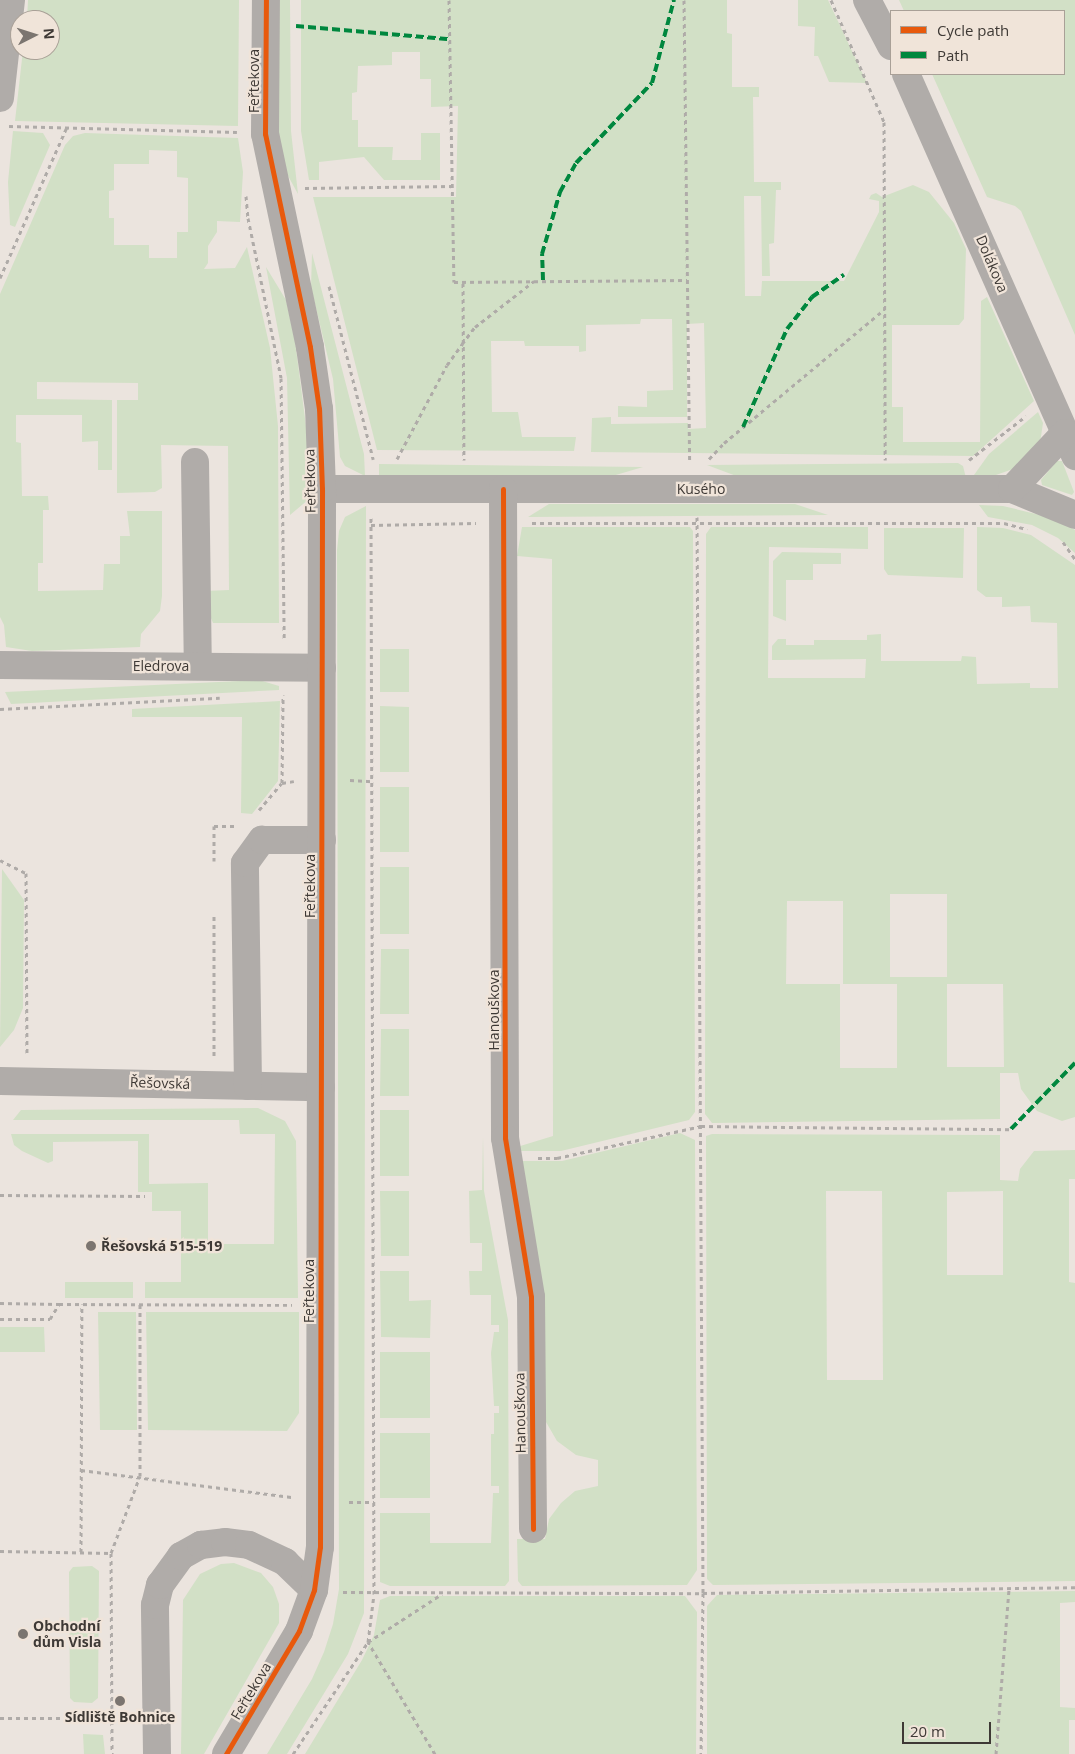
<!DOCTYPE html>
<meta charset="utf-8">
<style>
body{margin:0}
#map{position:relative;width:1075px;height:1754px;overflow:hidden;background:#ebe4de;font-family:"Open Sans",sans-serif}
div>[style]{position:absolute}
.green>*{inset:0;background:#d2e0c6}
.path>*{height:3px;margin-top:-1.5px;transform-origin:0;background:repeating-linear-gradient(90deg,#afaba8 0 4px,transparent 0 8px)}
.minor>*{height:28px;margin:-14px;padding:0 14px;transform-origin:14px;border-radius:14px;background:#b0aca9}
.quiet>*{height:4px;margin-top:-2px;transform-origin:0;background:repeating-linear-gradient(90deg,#00873e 0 8px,transparent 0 12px)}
.cycleway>*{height:5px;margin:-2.5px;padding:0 2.5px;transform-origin:2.5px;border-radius:2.5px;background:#e8590c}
.dots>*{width:14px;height:14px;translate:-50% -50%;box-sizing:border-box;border:2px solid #f0e4d9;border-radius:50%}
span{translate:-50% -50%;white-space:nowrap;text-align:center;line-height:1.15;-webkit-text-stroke:4.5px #f0e4d9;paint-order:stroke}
.street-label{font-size:14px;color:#3e3935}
.poi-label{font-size:14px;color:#3e3935;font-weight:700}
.left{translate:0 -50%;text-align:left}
.legend{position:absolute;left:890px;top:10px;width:175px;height:65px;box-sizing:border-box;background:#f0e4d9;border:1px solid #a9a097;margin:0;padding:6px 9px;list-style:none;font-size:15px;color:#3e3935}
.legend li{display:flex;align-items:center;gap:10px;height:25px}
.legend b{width:25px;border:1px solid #a9a097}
.north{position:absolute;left:10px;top:10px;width:50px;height:50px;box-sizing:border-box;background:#f0e4d9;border:1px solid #a9a097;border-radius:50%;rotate:85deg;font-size:14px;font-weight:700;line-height:20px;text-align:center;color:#3e3935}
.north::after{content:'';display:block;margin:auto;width:18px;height:22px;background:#7b7570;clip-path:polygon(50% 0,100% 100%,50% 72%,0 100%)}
.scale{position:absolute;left:902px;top:1722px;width:89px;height:22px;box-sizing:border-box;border:2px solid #3e3935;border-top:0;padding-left:6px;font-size:15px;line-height:18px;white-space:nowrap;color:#3e3935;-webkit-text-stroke:4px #f0e4d9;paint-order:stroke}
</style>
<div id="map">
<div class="green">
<i style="clip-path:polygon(28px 0,239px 0,238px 126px,15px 121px,23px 50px,50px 50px,50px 20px,27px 20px)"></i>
<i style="clip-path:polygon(278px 0,290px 0,291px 131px,298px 194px,281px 163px,278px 139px)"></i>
<i style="clip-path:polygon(301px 0,727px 0,727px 33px,732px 34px,732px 87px,759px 87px,759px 97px,753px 97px,754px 182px,781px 182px,781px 190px,776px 190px,774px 243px,769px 244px,770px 276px,762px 276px,761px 196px,744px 196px,745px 296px,761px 296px,762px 281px,844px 281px,879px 212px,879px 201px,869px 199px,871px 195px,876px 193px,882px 197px,913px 185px,929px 192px,954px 223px,966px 249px,964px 319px,959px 325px,892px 325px,892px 407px,903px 407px,903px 442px,980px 442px,981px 301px,987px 297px,1034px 401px,973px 456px,591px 452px,592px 418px,611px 417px,611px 424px,688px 423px,688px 429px,706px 428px,704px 323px,687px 324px,687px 417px,618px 417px,618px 406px,647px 407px,647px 391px,673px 390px,672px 319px,641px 319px,640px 324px,586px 325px,586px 351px,579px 352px,579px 346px,525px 346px,524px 341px,491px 341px,492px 412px,518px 412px,522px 437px,576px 437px,574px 451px,377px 450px,313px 197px,456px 197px,458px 106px,431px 107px,431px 79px,420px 79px,420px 52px,392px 52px,392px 65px,358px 66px,357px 92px,352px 93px,352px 120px,358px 120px,358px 147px,393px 147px,392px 160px,421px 160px,421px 133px,440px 133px,440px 180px,384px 180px,364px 157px,319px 162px,319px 180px,309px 180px,301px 131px)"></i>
<i style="clip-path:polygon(798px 0,828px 0,867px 83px,829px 82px,818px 56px,814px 56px,815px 27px,798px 26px)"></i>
<i style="clip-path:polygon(899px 0,1075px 0,1075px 335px,1021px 211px,1015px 206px,987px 197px,932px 74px,1064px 74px,1064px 11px,904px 11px)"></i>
<i style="clip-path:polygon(13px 131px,43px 133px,50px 145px,15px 227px,10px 225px,8px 182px)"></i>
<i style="clip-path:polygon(evenodd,85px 133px,238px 138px,243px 172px,240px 222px,217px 221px,217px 232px,208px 246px,208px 263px,204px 269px,235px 268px,247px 247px,270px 348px,278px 426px,279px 623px,213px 623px,206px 606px,205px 591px,229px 590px,228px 446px,161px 445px,162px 488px,155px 492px,117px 493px,117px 400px,138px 400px,138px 383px,37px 382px,37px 399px,112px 400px,112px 470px,98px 470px,98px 441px,82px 442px,82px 415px,16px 415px,16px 442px,21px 443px,22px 496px,48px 496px,49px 510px,43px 510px,43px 563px,38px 563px,38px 591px,103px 590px,104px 564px,120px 564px,120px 536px,130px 536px,127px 511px,162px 511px,162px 596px,160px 611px,141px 634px,140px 647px,32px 651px,6px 647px,4px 625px,0 617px,0 294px,65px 145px,73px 136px,85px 133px,149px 150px,177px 151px,177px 177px,188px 178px,188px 232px,177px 232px,177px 258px,149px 258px,149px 245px,114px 245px,114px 218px,109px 218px,109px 191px,114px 190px,114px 164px,149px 164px,149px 150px)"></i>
<i style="clip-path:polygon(312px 253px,364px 454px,365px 476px,345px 466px,340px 457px,333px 379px,311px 287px)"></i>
<i style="clip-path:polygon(266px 267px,286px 300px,295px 341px,310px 457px,309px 499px,290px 515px,287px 378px)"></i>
<i style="clip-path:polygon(1038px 412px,1043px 423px,1040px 443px,1013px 469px,996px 475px,974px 475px,989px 454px)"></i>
<i style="clip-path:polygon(1057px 461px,1062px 461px,1074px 492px,1072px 495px,1042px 485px,1041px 480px)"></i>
<i style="clip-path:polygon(958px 463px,963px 466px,966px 478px,739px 477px,707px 465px)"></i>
<i style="clip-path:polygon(379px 464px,643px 467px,609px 477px,379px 476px)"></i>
<i style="clip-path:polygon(549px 504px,795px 504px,828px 515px,528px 517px)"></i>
<i style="clip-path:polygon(979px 505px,1003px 506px,1057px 519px,1075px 530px,1075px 553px,1058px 538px,1032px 525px,988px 517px)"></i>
<i style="clip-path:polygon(366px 506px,364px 1613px,348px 1654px,287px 1754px,267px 1754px,312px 1679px,324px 1652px,333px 1624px,339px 1589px,337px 550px,339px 531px,345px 517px)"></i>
<i style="clip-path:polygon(522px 527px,690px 527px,693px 531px,695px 1112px,689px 1120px,561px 1151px,517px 1151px,517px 1147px,553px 1136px,552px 559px,517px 556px)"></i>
<i style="clip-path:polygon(evenodd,711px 527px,868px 527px,868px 549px,769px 547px,768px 678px,865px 678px,866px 659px,772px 660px,772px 646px,778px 639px,786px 639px,786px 645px,814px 645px,814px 640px,867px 640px,867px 635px,881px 634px,881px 661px,961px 661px,962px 656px,976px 657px,977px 684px,1030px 683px,1030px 688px,1058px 688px,1057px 623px,1031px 622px,1030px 606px,1002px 607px,1002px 597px,986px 597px,977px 590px,977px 527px,1003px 528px,1031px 535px,1075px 565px,1075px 1117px,1062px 1121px,1037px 1111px,1021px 1089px,1018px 1073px,1000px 1073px,1000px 1119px,712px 1123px,705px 1114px,706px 534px,711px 527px,890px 894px,947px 894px,947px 977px,890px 977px,890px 894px,711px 527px,787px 901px,843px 901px,843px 984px,897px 984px,897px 1068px,840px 1068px,840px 984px,786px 984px,787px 901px,711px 527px,947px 984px,1003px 984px,1004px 1067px,947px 1067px,947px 984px)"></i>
<i style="clip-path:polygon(884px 528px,964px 528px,963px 578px,888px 575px,884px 569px)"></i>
<i style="clip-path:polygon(782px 552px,841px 553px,841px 564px,813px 564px,813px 580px,786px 580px,786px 621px,773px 616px,773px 561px)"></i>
<i style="clip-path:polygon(380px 649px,409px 649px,409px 692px,380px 692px)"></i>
<i style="clip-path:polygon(259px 680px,279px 686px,279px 690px,11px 704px,5px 692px)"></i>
<i style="clip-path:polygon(280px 701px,278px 781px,252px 814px,241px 813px,242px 717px,132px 717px,132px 709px)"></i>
<i style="clip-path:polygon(380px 706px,409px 707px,409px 772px,380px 772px)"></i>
<i style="clip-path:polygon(380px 787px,409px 787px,409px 852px,380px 852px)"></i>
<i style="clip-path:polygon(380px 867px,409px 867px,409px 934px,380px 934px)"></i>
<i style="clip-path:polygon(2px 869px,24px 900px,23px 1008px,14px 1030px,0 1047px)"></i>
<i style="clip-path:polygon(381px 949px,409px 949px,409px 1014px,380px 1014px)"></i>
<i style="clip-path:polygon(381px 1029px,409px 1029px,409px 1096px,380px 1096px)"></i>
<i style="clip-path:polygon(258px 1108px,285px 1121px,296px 1141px,298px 1298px,145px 1298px,145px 1282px,181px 1282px,181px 1211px,152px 1211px,152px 1192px,138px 1192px,138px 1141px,53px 1142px,53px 1161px,48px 1163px,22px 1151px,14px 1145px,11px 1134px,149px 1134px,149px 1184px,208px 1183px,208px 1244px,274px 1244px,275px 1134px,240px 1134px,239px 1120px,13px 1120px,21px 1110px)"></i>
<i style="clip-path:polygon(380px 1110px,409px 1110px,409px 1176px,380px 1176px)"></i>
<i style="clip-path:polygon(680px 1133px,695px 1140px,697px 1570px,687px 1585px,522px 1586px,518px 1581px,517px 1539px,545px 1539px,549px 1519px,561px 1503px,575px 1491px,598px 1486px,598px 1460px,576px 1455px,557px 1441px,546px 1422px,518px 1161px,562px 1161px)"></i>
<i style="clip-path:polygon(evenodd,712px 1134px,1000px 1135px,1000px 1180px,1018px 1181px,1020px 1169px,1034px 1151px,1075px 1150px,1075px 1179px,1069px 1179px,1069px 1282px,1075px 1283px,1075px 1581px,713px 1585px,707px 1579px,706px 1136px,712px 1134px,826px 1191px,882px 1191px,883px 1380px,827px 1380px,826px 1191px,712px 1134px,1003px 1191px,1003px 1275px,947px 1275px,947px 1192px,1003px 1191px)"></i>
<i style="clip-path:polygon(483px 1136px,484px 1191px,508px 1320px,509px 1581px,505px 1586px,390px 1586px,380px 1582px,380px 1513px,430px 1513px,430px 1543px,491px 1543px,493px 1493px,499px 1493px,499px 1486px,491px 1486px,491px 1434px,494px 1434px,494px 1413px,499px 1413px,499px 1406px,494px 1406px,491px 1353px,494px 1332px,499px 1332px,499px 1325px,491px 1325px,491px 1295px,470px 1295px,469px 1271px,482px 1271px,482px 1243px,470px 1243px,469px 1191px,482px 1190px)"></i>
<i style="clip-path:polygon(380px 1191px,409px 1191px,409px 1256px,381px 1256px)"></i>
<i style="clip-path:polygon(380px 1271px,409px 1271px,409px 1301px,431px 1300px,430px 1338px,381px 1337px)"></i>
<i style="clip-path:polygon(65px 1282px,133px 1282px,133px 1298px,65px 1298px)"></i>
<i style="clip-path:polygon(98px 1312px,136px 1312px,137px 1430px,100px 1430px)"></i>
<i style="clip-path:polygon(146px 1312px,299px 1312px,299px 1413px,287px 1431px,148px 1430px)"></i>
<i style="clip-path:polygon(0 1327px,44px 1327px,45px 1352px,0 1352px)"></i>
<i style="clip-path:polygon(380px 1352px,430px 1352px,430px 1418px,380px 1418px)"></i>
<i style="clip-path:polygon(380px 1433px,430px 1433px,430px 1498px,380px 1498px)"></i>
<i style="clip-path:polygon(234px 1563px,261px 1573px,273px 1587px,279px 1604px,279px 1623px,204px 1754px,181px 1754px,183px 1600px,200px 1574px,221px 1564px)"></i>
<i style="clip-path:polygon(92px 1566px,99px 1571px,98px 1698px,92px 1703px,74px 1702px,70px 1698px,69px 1572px,73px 1567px)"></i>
<i style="clip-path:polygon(1075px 1591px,1075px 1602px,1060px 1603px,1060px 1707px,1075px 1708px,1075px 1720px,1069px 1720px,1069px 1754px,707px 1754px,707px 1606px,717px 1595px)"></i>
<i style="clip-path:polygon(390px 1596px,685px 1596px,697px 1612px,696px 1754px,305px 1754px,362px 1660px,374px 1635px,380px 1600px)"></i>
<i style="clip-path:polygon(83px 1734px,103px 1735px,105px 1754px,84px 1754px)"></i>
</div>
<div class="path">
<i style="left:449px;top:0;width:282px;rotate:89deg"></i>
<i style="left:454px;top:282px;width:233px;rotate:-0.5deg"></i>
<i style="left:684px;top:0;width:461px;rotate:89.3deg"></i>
<i style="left:831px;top:0;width:133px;rotate:66.5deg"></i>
<i style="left:884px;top:122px;width:338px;rotate:89.8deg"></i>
<i style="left:9px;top:126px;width:228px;rotate:1.5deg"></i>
<i style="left:305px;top:188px;width:147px;rotate:-0.8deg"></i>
<i style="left:246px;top:196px;width:22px;rotate:85deg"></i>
<i style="left:248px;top:218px;width:163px;rotate:78.3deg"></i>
<i style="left:281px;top:378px;width:261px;rotate:89.3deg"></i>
<i style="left:0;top:278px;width:165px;rotate:-66.1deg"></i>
<i style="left:463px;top:283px;width:177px;rotate:89.7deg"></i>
<i style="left:329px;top:286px;width:179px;rotate:75.7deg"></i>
<i style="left:397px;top:459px;width:106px;rotate:-62deg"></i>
<i style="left:447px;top:365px;width:26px;rotate:-54deg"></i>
<i style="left:462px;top:344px;width:21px;rotate:-53deg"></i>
<i style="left:475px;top:327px;width:75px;rotate:-37.9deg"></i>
<i style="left:709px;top:459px;width:22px;rotate:-47deg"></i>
<i style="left:724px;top:443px;width:209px;rotate:-39.8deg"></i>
<i style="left:969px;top:460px;width:72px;rotate:-37.7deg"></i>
<i style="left:697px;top:517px;width:1076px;rotate:89.68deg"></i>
<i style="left:703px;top:1593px;width:161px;rotate:90.7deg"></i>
<i style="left:532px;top:523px;width:472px"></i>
<i style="left:1004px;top:523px;width:24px;rotate:15deg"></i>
<i style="left:371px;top:525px;width:105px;rotate:-1.1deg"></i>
<i style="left:1063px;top:542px;width:21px;rotate:55deg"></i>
<i style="left:0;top:709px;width:220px;rotate:-2.9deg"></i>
<i style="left:350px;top:780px;width:22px;rotate:3deg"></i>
<i style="left:282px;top:783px;width:12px;rotate:-9deg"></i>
<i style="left:259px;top:810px;width:35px;rotate:-50deg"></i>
<i style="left:282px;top:783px;width:88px;rotate:-89.3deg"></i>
<i style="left:0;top:860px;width:29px;rotate:27deg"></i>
<i style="left:26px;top:873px;width:180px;rotate:89.7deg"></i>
<i style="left:214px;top:861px;width:35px;rotate:-90deg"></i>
<i style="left:214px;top:826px;width:21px"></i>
<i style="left:214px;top:1056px;width:141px;rotate:-90deg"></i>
<i style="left:538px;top:1158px;width:19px"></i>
<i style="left:557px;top:1158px;width:148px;rotate:-12.5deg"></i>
<i style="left:701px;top:1126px;width:310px;rotate:0.6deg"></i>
<i style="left:0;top:1195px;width:145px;rotate:0.4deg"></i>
<i style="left:0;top:1303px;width:59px;rotate:1deg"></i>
<i style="left:0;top:1319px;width:50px"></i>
<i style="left:50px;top:1319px;width:17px;rotate:-59deg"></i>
<i style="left:59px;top:1304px;width:233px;rotate:0.2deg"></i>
<i style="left:81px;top:1470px;width:212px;rotate:7.3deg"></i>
<i style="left:349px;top:1502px;width:25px"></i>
<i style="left:0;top:1551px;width:111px;rotate:1deg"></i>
<i style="left:111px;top:1553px;width:201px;rotate:89.7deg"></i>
<i style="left:81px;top:1552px;width:248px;rotate:-89.8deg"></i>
<i style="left:111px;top:1553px;width:82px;rotate:-69.4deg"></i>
<i style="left:140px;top:1476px;width:172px;rotate:-90deg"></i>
<i style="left:343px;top:1592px;width:360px;rotate:0.2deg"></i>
<i style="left:703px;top:1593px;width:372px;rotate:-0.9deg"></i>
<i style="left:0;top:1718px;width:127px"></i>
<i style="left:293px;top:1754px;width:135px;rotate:-56.2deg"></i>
<i style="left:368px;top:1642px;width:48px;rotate:-82.9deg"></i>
<i style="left:374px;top:1594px;width:1076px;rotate:-90.16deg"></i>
<i style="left:435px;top:1754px;width:131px;rotate:-120.9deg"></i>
<i style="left:368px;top:1642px;width:88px;rotate:-33deg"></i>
<i style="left:996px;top:1754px;width:167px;rotate:-85.5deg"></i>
</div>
<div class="minor">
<i style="left:867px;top:0;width:52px;rotate:62.4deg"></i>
<i style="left:906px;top:74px;width:418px;rotate:66.1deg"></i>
<i style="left:0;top:98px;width:99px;rotate:-83.6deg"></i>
<i style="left:195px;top:462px;width:204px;rotate:89.2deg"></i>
<i style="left:322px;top:489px;width:690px"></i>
<i style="left:1012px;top:489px;width:68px;rotate:22.4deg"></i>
<i style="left:503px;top:489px;width:649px;rotate:89.82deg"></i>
<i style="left:505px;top:1138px;width:161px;rotate:80.7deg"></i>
<i style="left:531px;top:1297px;width:232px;rotate:89.5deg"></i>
<i style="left:1012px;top:489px;width:77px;rotate:-46.6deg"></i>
<i style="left:0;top:665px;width:322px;rotate:0.5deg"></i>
<i style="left:0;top:1081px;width:321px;rotate:1.1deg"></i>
<i style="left:248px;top:1086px;width:223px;rotate:-90.8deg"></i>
<i style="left:245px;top:863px;width:29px;rotate:-54deg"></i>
<i style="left:262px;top:840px;width:60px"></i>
<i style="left:157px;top:1754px;width:149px;rotate:-90.8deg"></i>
<i style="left:155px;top:1605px;width:21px;rotate:-76deg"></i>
<i style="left:160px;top:1585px;width:36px;rotate:-54deg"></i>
<i style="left:181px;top:1556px;width:23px;rotate:-29deg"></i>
<i style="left:201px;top:1545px;width:24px;rotate:-7deg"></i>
<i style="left:225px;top:1542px;width:24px;rotate:7deg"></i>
<i style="left:249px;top:1545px;width:40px;rotate:25deg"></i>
<i style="left:285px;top:1562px;width:40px;rotate:44deg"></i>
<i style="left:226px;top:1754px;width:143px;rotate:-59.3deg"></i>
<i style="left:299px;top:1631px;width:44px;rotate:-69.9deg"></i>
<i style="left:314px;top:1590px;width:43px;rotate:-82.1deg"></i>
<i style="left:320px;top:1547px;width:1058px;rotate:-89.89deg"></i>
<i style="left:322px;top:489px;width:80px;rotate:-92.1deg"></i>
<i style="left:319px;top:409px;width:63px;rotate:-98.3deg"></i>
<i style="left:310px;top:347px;width:218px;rotate:-101.9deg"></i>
<i style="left:265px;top:134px;width:134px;rotate:-89.6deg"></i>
</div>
<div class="quiet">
<i style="left:296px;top:26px;width:154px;rotate:4.9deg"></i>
<i style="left:543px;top:280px;width:26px;rotate:-92deg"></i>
<i style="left:542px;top:254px;width:65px;rotate:-73.8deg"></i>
<i style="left:560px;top:192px;width:33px;rotate:-61deg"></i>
<i style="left:576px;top:163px;width:110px;rotate:-46.5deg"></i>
<i style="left:652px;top:83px;width:86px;rotate:-75.2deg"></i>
<i style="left:743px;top:427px;width:107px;rotate:-65.8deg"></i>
<i style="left:787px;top:329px;width:41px;rotate:-52deg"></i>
<i style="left:812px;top:297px;width:39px;rotate:-35deg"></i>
<i style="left:1011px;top:1129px;width:92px;rotate:-45.9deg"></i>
</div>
<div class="cycleway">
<i style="left:503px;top:489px;width:649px;rotate:89.82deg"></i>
<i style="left:505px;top:1138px;width:161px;rotate:80.7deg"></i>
<i style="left:531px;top:1297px;width:232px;rotate:89.5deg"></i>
<i style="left:226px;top:1754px;width:143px;rotate:-59.3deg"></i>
<i style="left:299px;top:1631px;width:44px;rotate:-69.9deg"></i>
<i style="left:314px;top:1590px;width:43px;rotate:-82.1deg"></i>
<i style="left:320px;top:1547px;width:1058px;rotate:-89.89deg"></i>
<i style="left:322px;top:489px;width:80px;rotate:-92.1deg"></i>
<i style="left:319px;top:409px;width:63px;rotate:-98.3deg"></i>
<i style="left:310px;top:347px;width:218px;rotate:-101.9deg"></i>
<i style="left:265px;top:134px;width:134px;rotate:-89.6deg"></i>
</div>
<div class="dots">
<i style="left:91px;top:1246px;background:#7b7570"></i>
<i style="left:23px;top:1634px;background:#7b7570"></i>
<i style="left:120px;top:1701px;background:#7b7570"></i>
</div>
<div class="street-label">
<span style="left:254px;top:81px;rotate:-90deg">Feřtekova</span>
<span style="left:992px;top:264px;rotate:67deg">Dolákova</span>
<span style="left:310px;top:481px;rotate:-91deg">Feřtekova</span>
<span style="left:701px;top:489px">Kusého</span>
<span style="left:161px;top:666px">Eledrova</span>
<span style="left:310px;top:886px;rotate:-90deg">Feřtekova</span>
<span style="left:494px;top:1010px;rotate:-90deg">Hanouškova</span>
<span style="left:160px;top:1083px;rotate:2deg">Řešovská</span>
<span style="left:309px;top:1291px;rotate:-90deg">Feřtekova</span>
<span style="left:520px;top:1413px;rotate:-91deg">Hanouškova</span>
<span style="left:251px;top:1691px;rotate:-59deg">Feřtekova</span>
</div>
<div class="poi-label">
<span class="left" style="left:101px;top:1246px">Řešovská 515-519</span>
<span class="left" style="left:33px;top:1634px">Obchodní<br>dům Visla</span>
<span style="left:120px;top:1717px">Sídliště Bohnice</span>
</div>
<ul class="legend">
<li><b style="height:6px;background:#e8590c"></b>Cycle path</li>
<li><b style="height:6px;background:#00873e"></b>Path</li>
</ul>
<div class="north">N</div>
<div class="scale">20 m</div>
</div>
